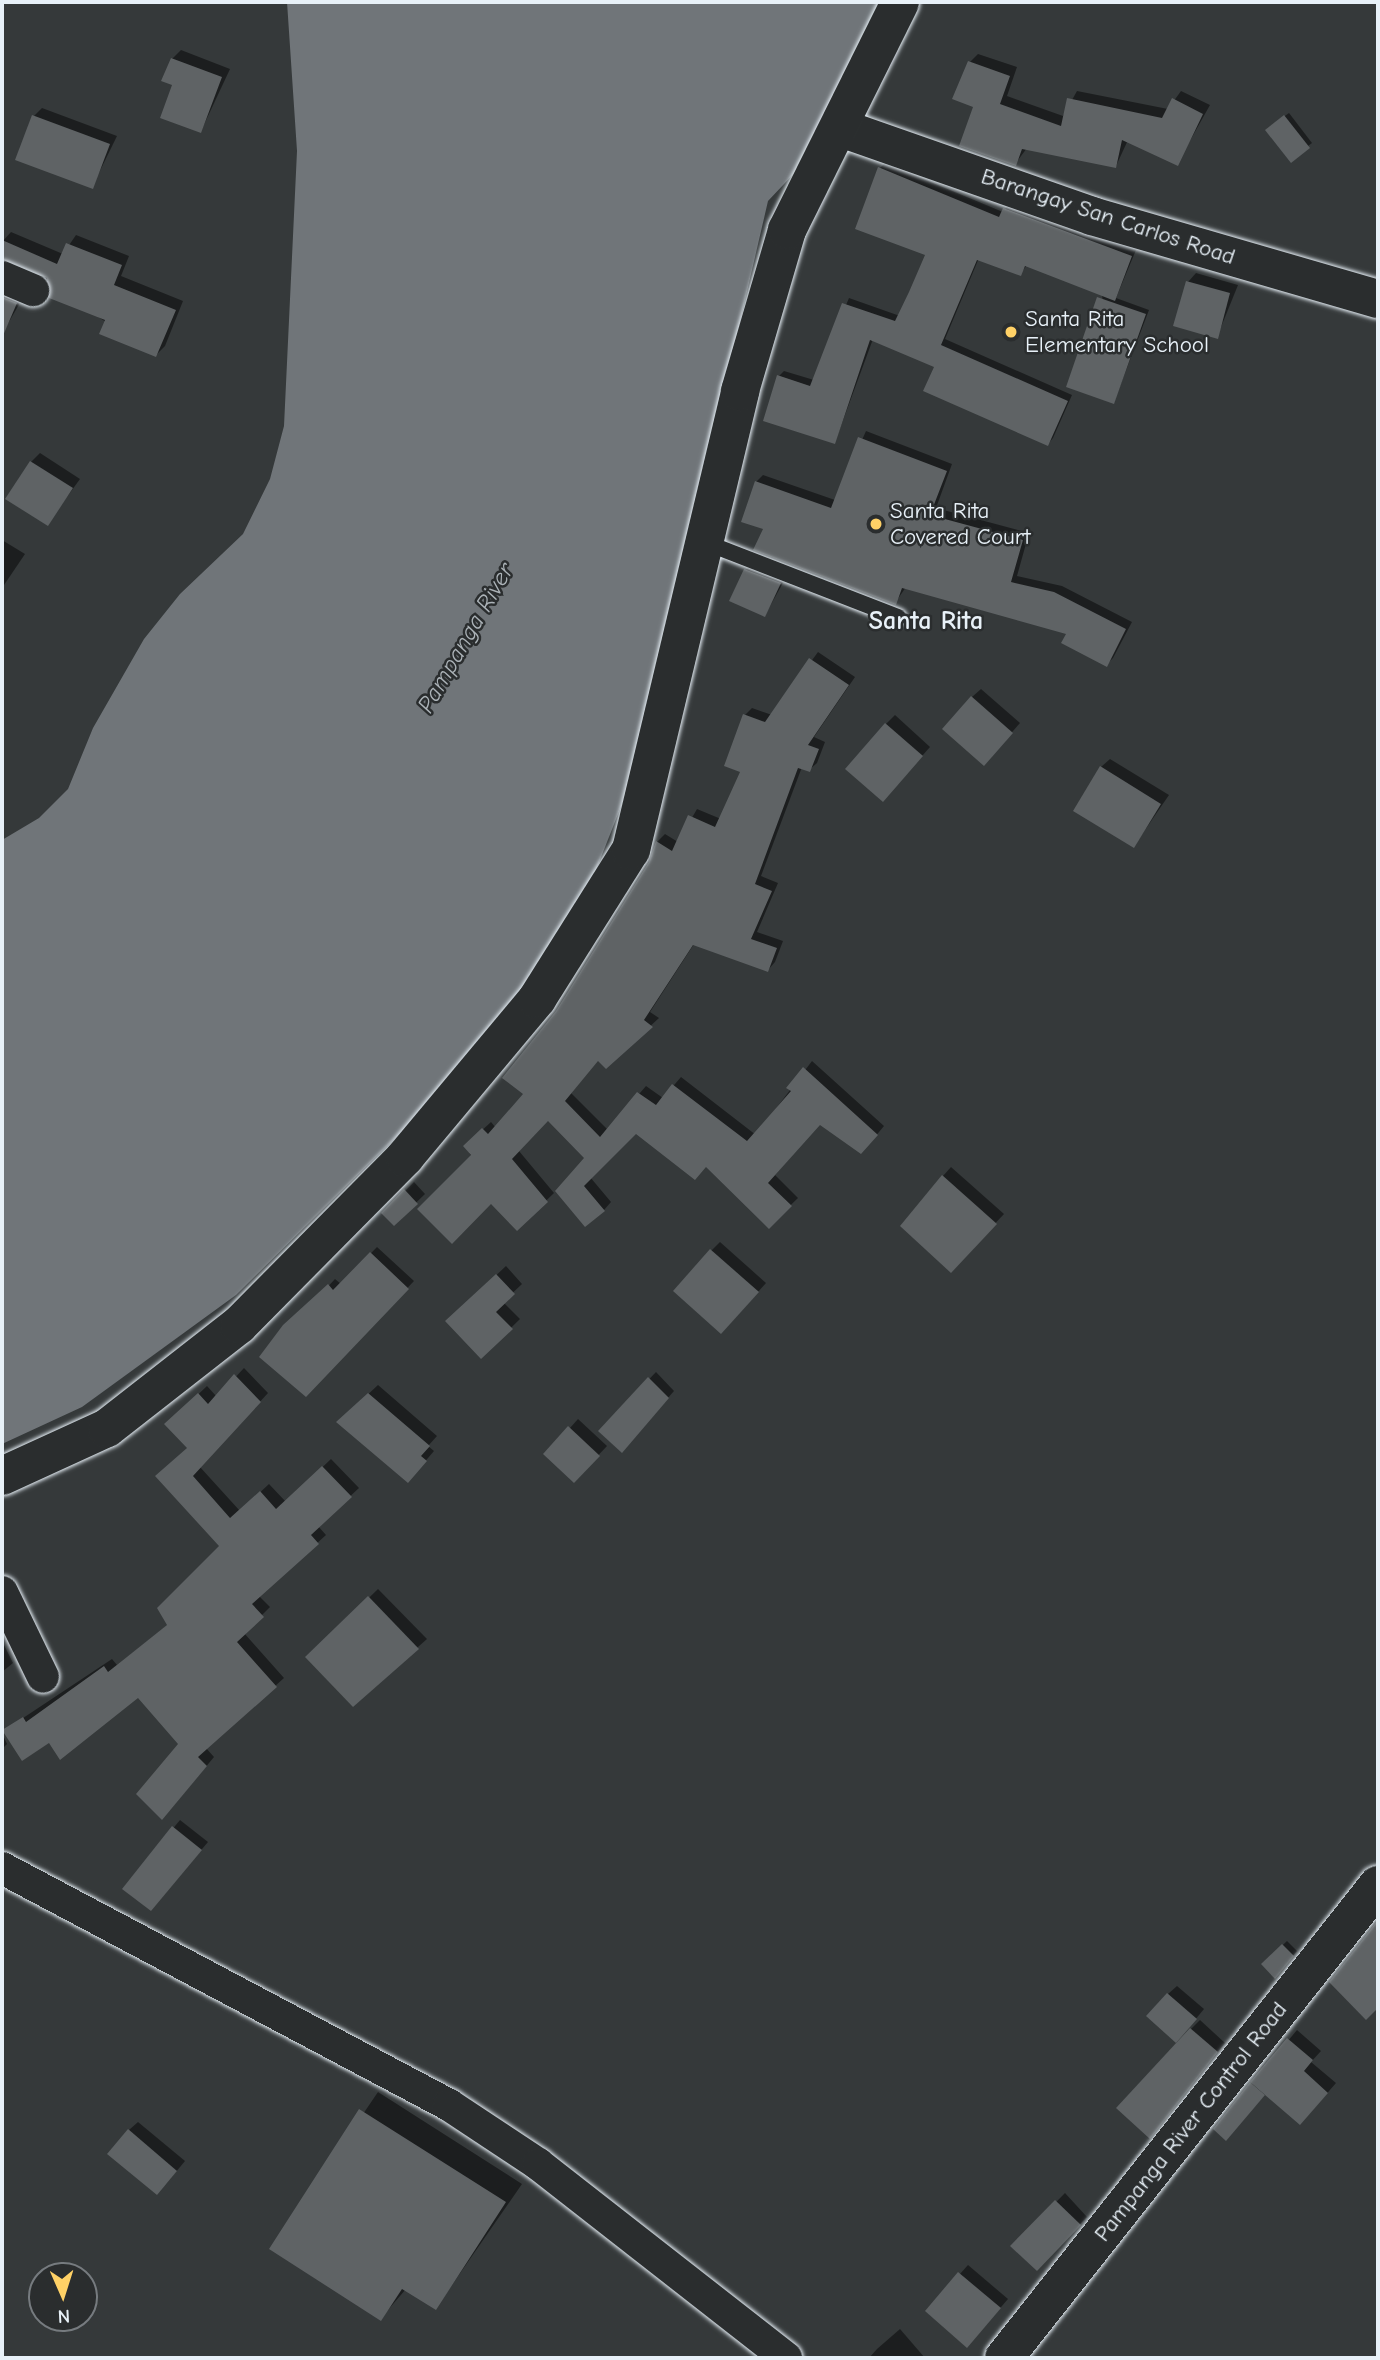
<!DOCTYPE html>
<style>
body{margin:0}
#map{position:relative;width:1380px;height:2360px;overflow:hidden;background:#35393a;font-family:"Comic Neue",sans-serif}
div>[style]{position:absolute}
.water>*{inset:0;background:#707579}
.shadow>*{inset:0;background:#0007}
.building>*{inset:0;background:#5f6365}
.roads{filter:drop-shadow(0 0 2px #e8f1f8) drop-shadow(0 0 2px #e8f1f8)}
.service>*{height:16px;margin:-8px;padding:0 8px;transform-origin:8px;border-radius:8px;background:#2a2d2e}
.minor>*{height:32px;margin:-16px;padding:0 16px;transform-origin:16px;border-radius:16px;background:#2a2d2e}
.tertiary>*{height:38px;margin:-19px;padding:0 19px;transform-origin:19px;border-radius:19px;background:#2a2d2e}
.dots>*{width:19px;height:19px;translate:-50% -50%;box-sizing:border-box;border:4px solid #2a2d2e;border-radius:50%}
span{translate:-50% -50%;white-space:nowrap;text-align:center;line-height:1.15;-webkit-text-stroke:5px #2a2d2e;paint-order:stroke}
.street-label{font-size:23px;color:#e8f1f8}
.poi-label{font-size:23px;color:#e8f1f8}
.left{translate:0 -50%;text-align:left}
.water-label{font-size:24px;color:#acb3b8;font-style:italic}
.quarter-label{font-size:26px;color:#e8f1f8;font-weight:700}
.frame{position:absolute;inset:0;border:4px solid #e8f1f8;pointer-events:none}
.north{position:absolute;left:28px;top:2262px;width:70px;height:70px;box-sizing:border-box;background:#2a2d2e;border:2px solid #767b7f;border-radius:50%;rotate:177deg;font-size:19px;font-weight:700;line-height:28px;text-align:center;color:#e8f1f8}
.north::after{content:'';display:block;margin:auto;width:24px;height:32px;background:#ffd166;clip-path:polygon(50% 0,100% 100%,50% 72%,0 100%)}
</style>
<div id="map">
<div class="water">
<i style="clip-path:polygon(287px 2px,881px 2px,801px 166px,768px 201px,637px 766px,594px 875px,542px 965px,446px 1088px,236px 1295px,82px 1407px,2px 1444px,2px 840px,39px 818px,68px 789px,93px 728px,144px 639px,180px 594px,243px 534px,270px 479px,284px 426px,297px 151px)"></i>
</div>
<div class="shadow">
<i style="clip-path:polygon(181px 50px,230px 69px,201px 131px,174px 84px,172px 59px)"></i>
<i style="clip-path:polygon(978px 54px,1017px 67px,1007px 96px,1063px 116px,1077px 91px,1168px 109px,1181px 91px,1210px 105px,1177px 164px,1128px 140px,1116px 166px,1027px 148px,1015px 164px,976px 106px,970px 62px)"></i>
<i style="clip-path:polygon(42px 108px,117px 136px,92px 187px,34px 116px)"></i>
<i style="clip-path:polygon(1289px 113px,1312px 143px,1308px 146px,1271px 126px)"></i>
<i style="clip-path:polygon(885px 163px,1003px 212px,1009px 204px,1136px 250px,1116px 298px,1149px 310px,1114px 402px,1102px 294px,1027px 265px,1020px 274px,979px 258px,945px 339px,1072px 395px,1053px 438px,1048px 444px,936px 366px,873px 339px,835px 442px,779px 376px,784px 371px,814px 380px,849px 298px,900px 316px,928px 254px,880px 168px)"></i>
<i style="clip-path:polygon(11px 232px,63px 254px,76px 235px,129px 256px,121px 276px,183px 301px,165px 346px,156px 355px,53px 287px,41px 272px,2px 259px,2px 242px)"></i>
<i style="clip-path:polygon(1196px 273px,1238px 285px,1217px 337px,1188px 282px)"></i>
<i style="clip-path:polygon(2px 283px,25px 294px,6px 327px,2px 325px)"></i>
<i style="clip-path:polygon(866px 431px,952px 464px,936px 508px,1029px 533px,1017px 576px,1062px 586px,1132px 622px,1113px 658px,1106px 665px,1068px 633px,906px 587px,895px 603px,765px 528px,756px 482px,763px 475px,835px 500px)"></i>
<i style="clip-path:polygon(40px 453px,80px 479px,48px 523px,31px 462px)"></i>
<i style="clip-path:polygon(2px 540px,25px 554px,2px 588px)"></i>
<i style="clip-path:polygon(755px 561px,788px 574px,765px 615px,746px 570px)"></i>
<i style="clip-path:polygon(818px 652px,855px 677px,814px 737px,825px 742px,817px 763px,809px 770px,802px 767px,761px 876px,778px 883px,757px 932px,783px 941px,775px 962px,768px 970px,694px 944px,650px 1012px,659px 1018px,606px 1067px,599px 1059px,571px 1093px,608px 1130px,646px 1086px,663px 1098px,681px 1077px,756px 1135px,812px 1061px,884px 1126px,869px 1144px,820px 1123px,775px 1175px,798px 1198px,769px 1226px,707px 1165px,636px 1132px,590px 1177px,611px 1202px,604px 1210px,557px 1191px,586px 1158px,548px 1119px,519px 1151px,554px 1193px,517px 1229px,465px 1146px,491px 1122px,496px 1128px,525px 1094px,557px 1012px,651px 862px,657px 842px,665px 834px,678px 842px,697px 809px,721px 819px,743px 771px,745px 715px,752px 708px,772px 715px)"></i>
<i style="clip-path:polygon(981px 689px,1020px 723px,992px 755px,972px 697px)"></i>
<i style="clip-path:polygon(895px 715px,930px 747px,891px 791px,886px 724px)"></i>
<i style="clip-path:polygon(1110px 759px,1169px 795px,1134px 846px,1101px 767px)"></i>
<i style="clip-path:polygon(951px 1167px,1004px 1214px,951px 1270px,943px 1176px)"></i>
<i style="clip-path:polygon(414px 1182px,425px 1194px,394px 1224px,383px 1213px)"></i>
<i style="clip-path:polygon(720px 1242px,766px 1283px,730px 1323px,711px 1251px)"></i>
<i style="clip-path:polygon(377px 1247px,414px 1281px,306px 1395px,262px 1357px,335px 1279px,341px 1284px)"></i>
<i style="clip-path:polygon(506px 1266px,522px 1284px,503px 1302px,520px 1319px,481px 1357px,456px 1313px)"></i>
<i style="clip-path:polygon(244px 1368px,268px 1393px,200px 1467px,240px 1511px,269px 1484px,286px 1502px,331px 1459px,359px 1488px,318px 1526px,326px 1535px,259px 1596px,270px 1607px,244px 1633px,284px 1678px,206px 1748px,214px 1757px,170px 1810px,180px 1744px,139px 1695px,49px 1741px,5px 1730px,112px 1659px,117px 1665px,169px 1624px,221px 1546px,158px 1476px,189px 1448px,167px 1424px,207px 1386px,217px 1397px)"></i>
<i style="clip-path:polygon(656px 1372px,674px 1391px,628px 1444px,600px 1431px)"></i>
<i style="clip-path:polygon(378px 1385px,437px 1436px,428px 1446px,434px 1451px,416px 1472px,347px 1414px)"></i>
<i style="clip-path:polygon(578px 1419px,607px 1446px,574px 1481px,570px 1428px)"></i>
<i style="clip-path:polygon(378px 1589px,427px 1639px,354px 1704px,308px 1657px)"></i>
<i style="clip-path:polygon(2px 1641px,13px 1663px,2px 1672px)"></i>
<i style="clip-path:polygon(2px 1733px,7px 1744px,2px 1749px)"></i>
<i style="clip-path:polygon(180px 1820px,208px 1842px,157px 1902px,124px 1888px)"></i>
<i style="clip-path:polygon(1287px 1941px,1297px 1951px,1279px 1973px,1263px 1964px)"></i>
<i style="clip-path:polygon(1177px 1986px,1204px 2009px,1185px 2032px,1168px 1994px)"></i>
<i style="clip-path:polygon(1200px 2020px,1225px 2043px,1158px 2128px,1188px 2032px)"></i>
<i style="clip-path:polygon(1297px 2030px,1321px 2051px,1311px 2062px,1336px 2083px,1309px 2114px,1266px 2093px,1234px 2130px,1215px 2129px)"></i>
<i style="clip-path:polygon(378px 2092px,522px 2184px,436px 2308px,406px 2289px,381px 2318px,271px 2249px)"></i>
<i style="clip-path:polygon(138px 2122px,185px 2161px,166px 2184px,129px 2130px)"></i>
<i style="clip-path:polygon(1065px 2193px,1087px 2217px,1036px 2269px,1013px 2246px)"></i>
<i style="clip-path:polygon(968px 2265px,1008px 2299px,975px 2337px,927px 2311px)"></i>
<i style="clip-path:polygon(900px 2329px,925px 2358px,869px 2358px,877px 2349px)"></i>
</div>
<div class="building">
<i style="clip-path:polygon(171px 58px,222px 77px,201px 133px,160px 118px,172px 85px,161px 81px)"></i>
<i style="clip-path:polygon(968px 61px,1010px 76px,1000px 104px,1061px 126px,1067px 98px,1162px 118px,1172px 98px,1203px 114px,1178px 166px,1122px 140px,1116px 168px,1022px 149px,1016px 166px,959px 146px,973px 107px,952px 99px)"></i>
<i style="clip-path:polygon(32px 115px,110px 144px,93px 189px,15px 160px)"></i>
<i style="clip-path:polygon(1284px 115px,1310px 148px,1291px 163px,1265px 130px)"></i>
<i style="clip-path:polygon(878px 167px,999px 217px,1003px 208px,1132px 256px,1115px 301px,1025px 266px,1021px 276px,977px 260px,941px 345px,1068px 401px,1048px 446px,923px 391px,934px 367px,870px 340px,835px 444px,763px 421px,777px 375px,810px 386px,842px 303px,895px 321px,909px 292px,925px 255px,855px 229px)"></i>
<i style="clip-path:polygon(2px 240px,57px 264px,66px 243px,122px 265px,114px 285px,176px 310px,156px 357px,99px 334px,105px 320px,49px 298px,47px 278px,2px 259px)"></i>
<i style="clip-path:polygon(1186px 281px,1230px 293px,1218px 339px,1173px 326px)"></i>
<i style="clip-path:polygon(2px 297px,17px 303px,2px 338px)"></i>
<i style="clip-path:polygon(1097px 297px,1146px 314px,1114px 404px,1066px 387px)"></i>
<i style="clip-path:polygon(858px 437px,947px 471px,930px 515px,1023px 540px,1011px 582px,1054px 592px,1126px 629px,1107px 667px,1061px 643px,1066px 634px,902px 588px,896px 605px,753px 550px,763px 529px,741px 522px,755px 481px,831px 508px)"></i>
<i style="clip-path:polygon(30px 461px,73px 488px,48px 526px,5px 499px)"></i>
<i style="clip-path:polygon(744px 569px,781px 583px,765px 617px,729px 601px)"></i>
<i style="clip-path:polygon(809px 658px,849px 685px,808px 745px,819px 749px,810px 772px,798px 768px,755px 884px,772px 891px,751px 939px,777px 948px,768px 972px,693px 945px,644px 1020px,653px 1027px,606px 1069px,598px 1061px,565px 1101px,600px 1137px,637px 1092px,656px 1105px,672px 1084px,747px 1141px,791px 1091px,786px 1088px,803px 1067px,878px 1135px,861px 1154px,820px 1125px,768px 1183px,792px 1206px,769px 1229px,706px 1167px,695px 1180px,636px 1134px,584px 1186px,605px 1211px,585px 1227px,555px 1191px,584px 1158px,548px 1121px,512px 1159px,548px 1202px,517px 1231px,491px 1204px,452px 1244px,417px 1209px,471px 1155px,463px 1146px,482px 1128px,488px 1134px,523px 1094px,502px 1078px,556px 1011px,649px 862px,656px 841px,672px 851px,688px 815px,715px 827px,740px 772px,724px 766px,743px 714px,765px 722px)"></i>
<i style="clip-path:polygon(971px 696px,1013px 733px,984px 766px,942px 729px)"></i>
<i style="clip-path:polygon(885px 723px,923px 756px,883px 802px,845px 769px)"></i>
<i style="clip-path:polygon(1100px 766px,1161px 804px,1134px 848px,1073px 811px)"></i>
<i style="clip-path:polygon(942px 1175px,997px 1224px,951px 1273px,900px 1226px)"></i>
<i style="clip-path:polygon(404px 1189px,418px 1204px,394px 1226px,381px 1213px)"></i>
<i style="clip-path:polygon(710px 1249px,759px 1292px,721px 1334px,673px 1291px)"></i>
<i style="clip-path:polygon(370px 1252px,409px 1289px,306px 1397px,259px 1357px,283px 1325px,328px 1284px,333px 1290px)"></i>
<i style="clip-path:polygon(496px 1274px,515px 1294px,496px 1312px,513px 1329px,481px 1359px,445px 1321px)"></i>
<i style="clip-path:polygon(234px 1374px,261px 1402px,193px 1476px,230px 1518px,260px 1491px,276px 1509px,322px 1466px,352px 1497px,311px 1535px,319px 1544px,252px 1604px,264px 1617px,237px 1642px,277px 1687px,198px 1757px,207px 1766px,162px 1820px,136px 1794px,178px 1744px,138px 1698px,60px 1760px,49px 1743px,22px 1761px,2px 1730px,23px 1717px,26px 1722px,104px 1666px,108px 1672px,167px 1625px,157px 1608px,219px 1546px,155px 1476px,187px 1448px,164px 1424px,198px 1393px,208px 1404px)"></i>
<i style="clip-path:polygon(648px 1377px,669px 1398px,622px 1453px,598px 1431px)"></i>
<i style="clip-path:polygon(368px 1393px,430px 1446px,421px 1456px,427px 1461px,408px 1483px,336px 1422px)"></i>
<i style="clip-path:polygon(568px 1426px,600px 1456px,574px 1483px,543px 1454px)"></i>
<i style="clip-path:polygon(368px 1596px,419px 1649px,353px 1707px,305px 1657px)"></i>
<i style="clip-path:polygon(172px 1826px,202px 1850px,151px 1911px,122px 1889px)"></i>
<i style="clip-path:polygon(1378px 1920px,1378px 2008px,1366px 2020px,1329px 1982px)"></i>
<i style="clip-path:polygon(1282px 1944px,1294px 1956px,1275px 1979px,1261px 1964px)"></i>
<i style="clip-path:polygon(1167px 1993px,1197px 2019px,1176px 2043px,1146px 2016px)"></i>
<i style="clip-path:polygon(1190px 2028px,1218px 2052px,1150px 2139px,1116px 2108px)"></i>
<i style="clip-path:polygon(1287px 2038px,1313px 2060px,1304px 2071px,1328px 2093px,1300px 2125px,1250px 2082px)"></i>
<i style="clip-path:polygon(1250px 2082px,1265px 2095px,1226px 2141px,1213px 2129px)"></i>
<i style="clip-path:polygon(359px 2109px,506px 2202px,436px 2310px,402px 2289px,381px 2321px,269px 2249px)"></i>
<i style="clip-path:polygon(128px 2129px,177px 2171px,157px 2195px,107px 2154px)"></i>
<i style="clip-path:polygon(1055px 2200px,1081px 2225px,1037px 2271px,1010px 2246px)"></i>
<i style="clip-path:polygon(958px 2272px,1001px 2308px,967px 2348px,925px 2311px)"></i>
</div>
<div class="roads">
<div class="service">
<i style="left:707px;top:543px;width:205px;rotate:21.2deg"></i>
</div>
<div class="minor">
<i style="left:2px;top:277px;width:34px;rotate:23deg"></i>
<i style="left:2px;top:1592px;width:94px;rotate:64.2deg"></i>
<i style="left:2px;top:1868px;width:506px;rotate:27.93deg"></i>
<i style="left:449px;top:2105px;width:107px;rotate:33.5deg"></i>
<i style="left:538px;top:2164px;width:315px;rotate:38deg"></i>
</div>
<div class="tertiary">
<i style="left:841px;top:128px;width:266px;rotate:19.3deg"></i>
<i style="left:1092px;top:216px;width:298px;rotate:16.2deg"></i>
<i style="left:2px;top:1476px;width:115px;rotate:-24.6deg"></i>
<i style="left:107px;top:1428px;width:167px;rotate:-38deg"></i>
<i style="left:239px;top:1325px;width:236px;rotate:-45.3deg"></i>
<i style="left:405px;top:1157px;width:206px;rotate:-50.1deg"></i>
<i style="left:537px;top:999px;width:176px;rotate:-57.8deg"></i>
<i style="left:631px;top:850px;width:472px;rotate:-76.6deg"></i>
<i style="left:740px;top:391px;width:168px;rotate:-73.7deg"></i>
<i style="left:787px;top:230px;width:254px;rotate:-63.6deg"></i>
<i style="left:1004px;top:2358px;width:603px;rotate:-51.67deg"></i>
</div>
</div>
<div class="dots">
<i style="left:1011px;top:332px;background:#ffd166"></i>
<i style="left:876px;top:524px;background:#ffd166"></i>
</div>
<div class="street-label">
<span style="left:1108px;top:217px;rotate:18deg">Barangay San Carlos Road</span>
<span style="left:1191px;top:2122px;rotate:-52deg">Pampanga River Control Road</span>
</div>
<div class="poi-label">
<span class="left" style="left:1025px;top:332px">Santa Rita<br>Elementary School</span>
<span class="left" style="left:890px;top:524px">Santa Rita<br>Covered Court</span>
</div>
<div class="water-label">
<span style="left:466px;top:638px;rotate:-60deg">Pampanga River</span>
</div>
<div class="quarter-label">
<span style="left:926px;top:622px">Santa Rita</span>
</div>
<div class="frame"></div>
<div class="north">N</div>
</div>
